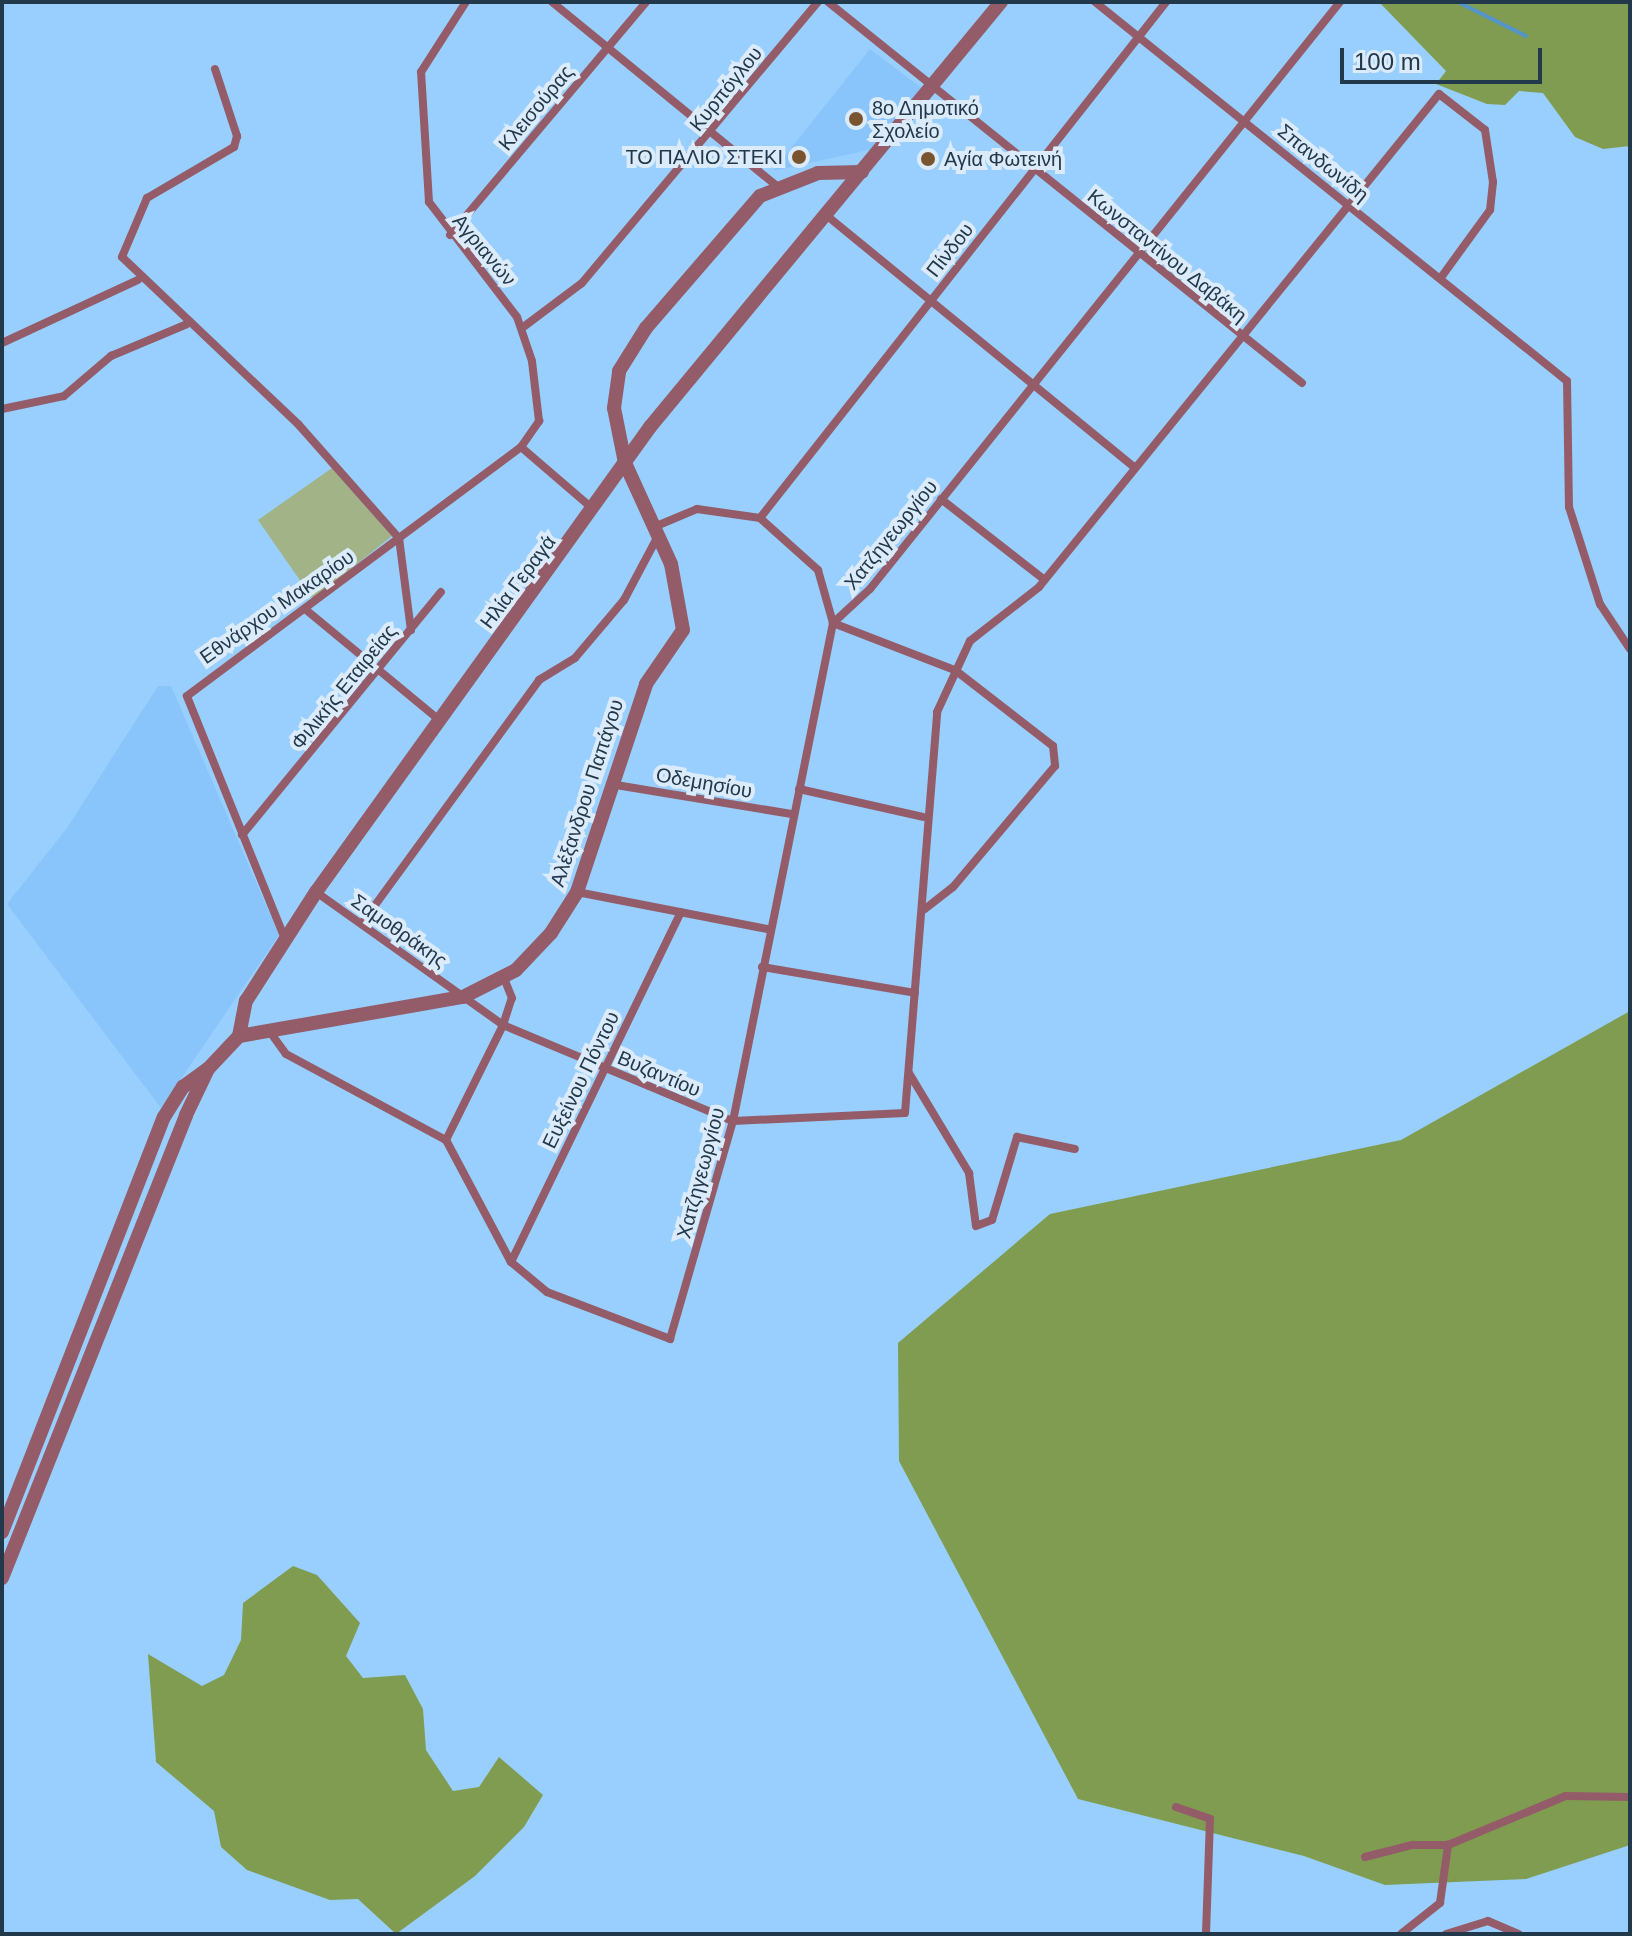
<!DOCTYPE html>
<meta charset="utf-8">
<style>
body{margin:0}
#map{position:relative;width:1632px;height:1936px;overflow:hidden;background:#98cffe;font-family:Arial,sans-serif}
div>[style]{position:absolute}
.built>*{inset:0;background:#89c5fa}
.green>*{inset:0;background:#a1b387}
.forest>*{inset:0;background:#809c51}
.stream>*{height:4px;margin:-2px;padding:0 2px;transform-origin:2px;border-radius:2px;background:#5394cb}
.minor>*{height:8px;margin:-4px;padding:0 4px;transform-origin:4px;border-radius:4px;background:#945c68}
.tertiary>*{height:14px;margin:-7px;padding:0 7px;transform-origin:7px;border-radius:7px;background:#945c68}
.dots>*{width:22px;height:22px;translate:-50% -50%;box-sizing:border-box;border:4px solid #dbebfa;border-radius:50%}
span{translate:-50% -50%;white-space:nowrap;text-align:center;line-height:1.15;-webkit-text-stroke:8px #dbebfa;paint-order:stroke}
.street-label{font-size:20px;color:#22384b}
.poi-label{font-size:20px;color:#22384b}
.left{translate:0 -50%;text-align:left}
.right{translate:-100% -50%;text-align:right}
.frame{position:absolute;inset:0;border:4px solid #22384b;pointer-events:none}
.scale{position:absolute;left:1340px;top:48px;width:202px;height:36px;box-sizing:border-box;border:4px solid #22384b;border-top:0;padding-left:10px;font-size:24px;line-height:28px;white-space:nowrap;color:#22384b;-webkit-text-stroke:6px #dbebfa;paint-order:stroke}
</style>
<div id="map">
<div class="built">
<i style="clip-path:polygon(870px 49px,924px 90px,878px 148px,773px 171px)"></i>
<i style="clip-path:polygon(158px 686px,171px 686px,279px 935px,161px 1108px,7px 904px,67px 828px)"></i>
</div>
<div class="green">
<i style="clip-path:polygon(332px 468px,392px 536px,313px 599px,258px 520px)"></i>
</div>
<div class="forest">
<i style="clip-path:polygon(1379px 2px,1630px 2px,1630px 146px,1603px 149px,1575px 137px,1543px 93px,1519px 91px,1505px 105px,1487px 104px,1436px 84px,1446px 71px)"></i>
<i style="clip-path:polygon(1630px 1011px,1630px 1845px,1526px 1879px,1385px 1885px,1304px 1856px,1078px 1799px,899px 1461px,898px 1343px,1050px 1214px,1401px 1140px)"></i>
<i style="clip-path:polygon(293px 1566px,317px 1575px,360px 1623px,346px 1656px,363px 1678px,405px 1675px,423px 1709px,426px 1750px,453px 1791px,479px 1787px,499px 1757px,543px 1795px,524px 1827px,475px 1876px,396px 1934px,358px 1899px,330px 1900px,247px 1870px,221px 1847px,214px 1811px,156px 1762px,148px 1654px,202px 1686px,224px 1675px,241px 1640px,243px 1603px)"></i>
</div>
<div class="stream">
<i style="left:1458px;top:2px;width:76px;rotate:26.6deg"></i>
</div>
<div class="minor">
<i style="left:552px;top:2px;width:292px;rotate:39.3deg"></i>
<i style="left:828px;top:2px;width:608px;rotate:38.79deg"></i>
<i style="left:1095px;top:2px;width:605px;rotate:38.76deg"></i>
<i style="left:1567px;top:381px;width:126px;rotate:89.1deg"></i>
<i style="left:1569px;top:507px;width:102px;rotate:72.3deg"></i>
<i style="left:1600px;top:604px;width:54px;rotate:56.3deg"></i>
<i style="left:215px;top:69px;width:71px;rotate:71.8deg"></i>
<i style="left:237px;top:136px;width:11px;rotate:105deg"></i>
<i style="left:234px;top:147px;width:101px;rotate:149.6deg"></i>
<i style="left:147px;top:198px;width:64px;rotate:113deg"></i>
<i style="left:122px;top:257px;width:243px;rotate:43.5deg"></i>
<i style="left:298px;top:424px;width:152px;rotate:48.5deg"></i>
<i style="left:826px;top:215px;width:399px;rotate:39.3deg"></i>
<i style="left:450px;top:235px;width:304px;rotate:-49.9deg"></i>
<i style="left:522px;top:328px;width:75px;rotate:-36.9deg"></i>
<i style="left:582px;top:283px;width:367px;rotate:-50deg"></i>
<i style="left:2px;top:343px;width:150px;rotate:-24.9deg"></i>
<i style="left:2px;top:409px;width:63px;rotate:-11.8deg"></i>
<i style="left:64px;top:396px;width:62px;rotate:-40.4deg"></i>
<i style="left:111px;top:356px;width:82px;rotate:-22.8deg"></i>
<i style="left:521px;top:447px;width:95px;rotate:40.7deg"></i>
<i style="left:941px;top:499px;width:127px;rotate:38deg"></i>
<i style="left:760px;top:518px;width:657px;rotate:-51.8deg"></i>
<i style="left:654px;top:527px;width:47px;rotate:-22.7deg"></i>
<i style="left:697px;top:509px;width:64px;rotate:8.1deg"></i>
<i style="left:760px;top:518px;width:78px;rotate:41.9deg"></i>
<i style="left:818px;top:570px;width:55px;rotate:74.2deg"></i>
<i style="left:833px;top:623px;width:131px;rotate:21.1deg"></i>
<i style="left:955px;top:670px;width:124px;rotate:37.8deg"></i>
<i style="left:1053px;top:746px;width:20px;rotate:84deg"></i>
<i style="left:1055px;top:766px;width:158px;rotate:130.1deg"></i>
<i style="left:953px;top:887px;width:36px;rotate:142deg"></i>
<i style="left:399px;top:538px;width:93px;rotate:82.6deg"></i>
<i style="left:305px;top:609px;width:173px;rotate:39.6deg"></i>
<i style="left:610px;top:784px;width:184px;rotate:9.4deg"></i>
<i style="left:799px;top:789px;width:127px;rotate:12.7deg"></i>
<i style="left:242px;top:835px;width:314px;rotate:-50.7deg"></i>
<i style="left:316px;top:892px;width:229px;rotate:35.4deg"></i>
<i style="left:503px;top:1025px;width:249px;rotate:22.7deg"></i>
<i style="left:733px;top:1121px;width:172px;rotate:-2.7deg"></i>
<i style="left:905px;top:1113px;width:402px;rotate:-85.4deg"></i>
<i style="left:937px;top:712px;width:78px;rotate:-65.1deg"></i>
<i style="left:970px;top:641px;width:88px;rotate:-38deg"></i>
<i style="left:1039px;top:587px;width:635px;rotate:-50.95deg"></i>
<i style="left:1439px;top:94px;width:58px;rotate:38deg"></i>
<i style="left:1485px;top:130px;width:53px;rotate:81.3deg"></i>
<i style="left:1493px;top:182px;width:28px;rotate:96deg"></i>
<i style="left:1490px;top:210px;width:82px;rotate:126deg"></i>
<i style="left:577px;top:892px;width:194px;rotate:11deg"></i>
<i style="left:362px;top:923px;width:301px;rotate:-53.9deg"></i>
<i style="left:539px;top:680px;width:42px;rotate:-31.4deg"></i>
<i style="left:575px;top:658px;width:76px;rotate:-49.8deg"></i>
<i style="left:624px;top:600px;width:72px;rotate:-62deg"></i>
<i style="left:285px;top:939px;width:262px;rotate:-112deg"></i>
<i style="left:187px;top:696px;width:417px;rotate:-36.7deg"></i>
<i style="left:521px;top:447px;width:32px;rotate:-55deg"></i>
<i style="left:539px;top:421px;width:60px;rotate:-96.7deg"></i>
<i style="left:532px;top:361px;width:46px;rotate:-108.8deg"></i>
<i style="left:517px;top:317px;width:145px;rotate:-127.4deg"></i>
<i style="left:429px;top:202px;width:130px;rotate:-93.5deg"></i>
<i style="left:421px;top:72px;width:83px;rotate:-57.3deg"></i>
<i style="left:762px;top:967px;width:155px;rotate:9.6deg"></i>
<i style="left:270px;top:1032px;width:27px;rotate:54deg"></i>
<i style="left:286px;top:1054px;width:182px;rotate:28.3deg"></i>
<i style="left:446px;top:1140px;width:138px;rotate:62deg"></i>
<i style="left:511px;top:1262px;width:47px;rotate:39.8deg"></i>
<i style="left:547px;top:1292px;width:132px;rotate:20.9deg"></i>
<i style="left:670px;top:1339px;width:227px;rotate:-73.9deg"></i>
<i style="left:733px;top:1121px;width:508px;rotate:-78.65deg"></i>
<i style="left:833px;top:623px;width:50px;rotate:-42.6deg"></i>
<i style="left:870px;top:589px;width:752px;rotate:-51.32deg"></i>
<i style="left:909px;top:1073px;width:117px;rotate:59deg"></i>
<i style="left:969px;top:1173px;width:53px;rotate:82.5deg"></i>
<i style="left:976px;top:1226px;width:17px;rotate:-21deg"></i>
<i style="left:992px;top:1220px;width:87px;rotate:-73.2deg"></i>
<i style="left:1017px;top:1137px;width:59px;rotate:11.7deg"></i>
<i style="left:446px;top:1140px;width:128px;rotate:-63.6deg"></i>
<i style="left:503px;top:1025px;width:28px;rotate:-72deg"></i>
<i style="left:512px;top:998px;width:22px;rotate:-112deg"></i>
<i style="left:511px;top:1262px;width:389px;rotate:-64.1deg"></i>
<i style="left:1176px;top:1807px;width:36px;rotate:19deg"></i>
<i style="left:1210px;top:1819px;width:115px;rotate:92deg"></i>
<i style="left:1365px;top:1857px;width:49px;rotate:-14.3deg"></i>
<i style="left:1412px;top:1845px;width:36px"></i>
<i style="left:1448px;top:1845px;width:128px;rotate:-22.6deg"></i>
<i style="left:1566px;top:1796px;width:64px;rotate:0.9deg"></i>
<i style="left:1401px;top:1934px;width:50px;rotate:-38.5deg"></i>
<i style="left:1440px;top:1903px;width:59px;rotate:-82.1deg"></i>
<i style="left:1446px;top:1934px;width:44px;rotate:-17.2deg"></i>
<i style="left:1488px;top:1921px;width:33px;rotate:23deg"></i>
</div>
<div class="tertiary">
<i style="left:239px;top:1036px;width:36px;rotate:-79deg"></i>
<i style="left:246px;top:1001px;width:130px;rotate:-57.3deg"></i>
<i style="left:316px;top:892px;width:573px;rotate:-54.31deg"></i>
<i style="left:650px;top:427px;width:551px;rotate:-50.45deg"></i>
<i style="left:239px;top:1036px;width:227px;rotate:-9.9deg"></i>
<i style="left:463px;top:997px;width:59px;rotate:-27deg"></i>
<i style="left:516px;top:970px;width:51px;rotate:-46.6deg"></i>
<i style="left:551px;top:933px;width:49px;rotate:-57.6deg"></i>
<i style="left:577px;top:892px;width:219px;rotate:-71.6deg"></i>
<i style="left:646px;top:684px;width:65px;rotate:-55.6deg"></i>
<i style="left:683px;top:630px;width:67px;rotate:-100.3deg"></i>
<i style="left:671px;top:564px;width:111px;rotate:-114.5deg"></i>
<i style="left:625px;top:463px;width:56px;rotate:-101.3deg"></i>
<i style="left:614px;top:408px;width:37px;rotate:-82deg"></i>
<i style="left:619px;top:371px;width:51px;rotate:-57.9deg"></i>
<i style="left:646px;top:328px;width:174px;rotate:-49.2deg"></i>
<i style="left:760px;top:196px;width:62px;rotate:-21.6deg"></i>
<i style="left:818px;top:173px;width:44px;rotate:-1.3deg"></i>
<i style="left:2px;top:1532px;width:445px;rotate:-68.7deg"></i>
<i style="left:164px;top:1117px;width:36px;rotate:-58deg"></i>
<i style="left:183px;top:1087px;width:31px;rotate:-36deg"></i>
<i style="left:2px;top:1578px;width:498px;rotate:-68.3deg"></i>
<i style="left:186px;top:1115px;width:51px;rotate:-64.4deg"></i>
<i style="left:208px;top:1069px;width:45px;rotate:-46.8deg"></i>
</div>
<div class="dots">
<i style="left:856px;top:119px;background:#79542e"></i>
<i style="left:799px;top:157px;background:#79542e"></i>
<i style="left:928px;top:159px;background:#79542e"></i>
</div>
<div class="street-label">
<span style="left:726px;top:89px;rotate:-51deg">Κυρπόγλου</span>
<span style="left:536px;top:108px;rotate:-50deg">Κλεισούρας</span>
<span style="left:1323px;top:163px;rotate:39deg">Σπανδωνίδη</span>
<span style="left:484px;top:250px;rotate:50deg">Αγριανών</span>
<span style="left:950px;top:250px;rotate:-52deg">Πίνδου</span>
<span style="left:1167px;top:256px;rotate:39deg">Κωνσταντίνου Δαβάκη</span>
<span style="left:891px;top:535px;rotate:-51deg">Χατζηγεωργίου</span>
<span style="left:518px;top:582px;rotate:-53deg">Ηλία Γεραγά</span>
<span style="left:277px;top:607px;rotate:-35deg">Εθνάρχου Μακαρίου</span>
<span style="left:344px;top:687px;rotate:-51deg">Φιλικής Εταιρείας</span>
<span style="left:704px;top:783px;rotate:10deg">Οδεμησίου</span>
<span style="left:587px;top:793px;rotate:-72deg">Αλέξανδρου Παπάγου</span>
<span style="left:399px;top:931px;rotate:35deg">Σαμοθράκης</span>
<span style="left:659px;top:1074px;rotate:23deg">Βυζαντίου</span>
<span style="left:581px;top:1080px;rotate:-64deg">Ευξείνου Πόντου</span>
<span style="left:701px;top:1173px;rotate:-75deg">Χατζηγεωργίου</span>
</div>
<div class="poi-label">
<span class="left" style="left:872px;top:120px">8ο Δημοτικό<br>Σχολείο</span>
<span class="right" style="left:783px;top:157px">ΤΟ ΠΑΛΙΟ ΣΤΕΚΙ</span>
<span class="left" style="left:944px;top:159px">Αγία Φωτεινή</span>
</div>
<div class="frame"></div>
<div class="scale">100 m</div>
</div>
